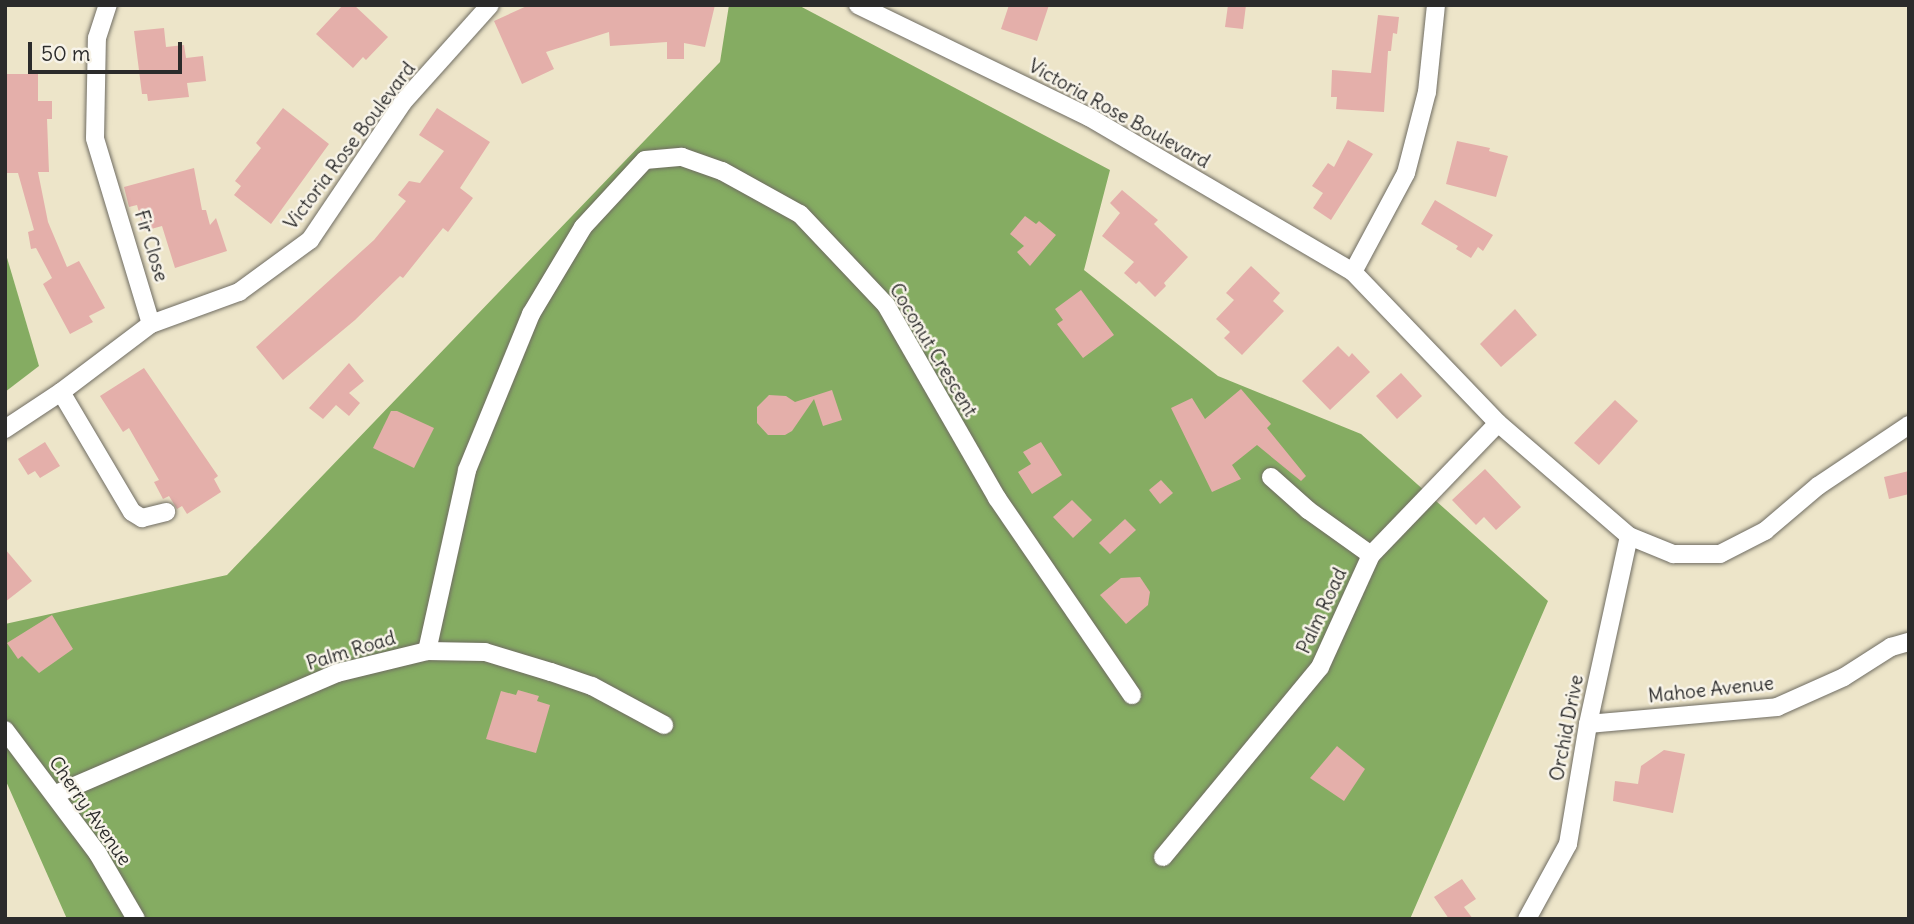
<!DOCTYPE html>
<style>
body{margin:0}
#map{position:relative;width:1914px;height:924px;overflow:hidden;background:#ede5c9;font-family:Delius,sans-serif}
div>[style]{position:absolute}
.forest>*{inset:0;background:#85ac62}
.building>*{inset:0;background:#e4afaa}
.roads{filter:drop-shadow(0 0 2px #6f6c62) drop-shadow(0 0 2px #6f6c62)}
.street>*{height:18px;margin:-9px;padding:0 9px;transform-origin:9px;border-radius:9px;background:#fff}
span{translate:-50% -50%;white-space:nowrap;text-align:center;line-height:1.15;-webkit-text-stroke:5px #f7f3e8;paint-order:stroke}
.street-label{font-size:19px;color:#2b2b2b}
.frame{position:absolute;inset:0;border:7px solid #2b2b2b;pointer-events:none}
.scale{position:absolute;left:28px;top:42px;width:154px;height:32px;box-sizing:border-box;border:4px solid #2b2b2b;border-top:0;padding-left:9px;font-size:21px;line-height:24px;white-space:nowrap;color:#2b2b2b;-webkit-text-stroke:5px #f7f3e8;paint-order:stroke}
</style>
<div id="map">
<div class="forest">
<i style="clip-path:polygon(729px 5px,798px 5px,1110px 170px,1084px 270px,1218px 376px,1361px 434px,1548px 601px,1410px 919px,67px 919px,5px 779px,5px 624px,227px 575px,720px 62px)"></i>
<i style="clip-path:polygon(5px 251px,39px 366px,5px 392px)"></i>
</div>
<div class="building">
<i style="clip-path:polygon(343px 5px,354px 5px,388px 37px,366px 60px,363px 57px,353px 68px,316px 34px)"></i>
<i style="clip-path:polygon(529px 5px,715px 5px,705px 47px,684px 43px,684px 59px,667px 59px,667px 42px,610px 46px,609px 32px,546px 52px,554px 69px,522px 84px,494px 21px)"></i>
<i style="clip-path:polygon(1009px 5px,1049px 5px,1037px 41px,1001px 29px)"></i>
<i style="clip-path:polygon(1228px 5px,1246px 5px,1243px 29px,1225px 27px)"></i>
<i style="clip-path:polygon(1378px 15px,1399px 17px,1397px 34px,1393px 33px,1391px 51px,1388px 51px,1384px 112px,1336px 109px,1337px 97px,1331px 97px,1332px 70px,1371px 73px)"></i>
<i style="clip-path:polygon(164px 28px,166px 47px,184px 45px,186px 58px,203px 56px,206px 81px,187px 83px,189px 97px,148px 101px,147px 94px,142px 94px,134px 31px)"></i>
<i style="clip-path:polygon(5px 74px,38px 74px,38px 101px,52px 101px,52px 119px,47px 119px,49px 172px,38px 172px,48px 222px,67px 267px,79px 261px,105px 308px,89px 316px,93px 322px,70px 334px,43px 284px,52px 278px,36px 248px,31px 249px,28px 232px,34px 230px,18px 173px,5px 173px)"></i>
<i style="clip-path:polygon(283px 108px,329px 144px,271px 224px,234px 195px,241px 186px,235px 181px,261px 148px,256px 143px)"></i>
<i style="clip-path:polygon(437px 108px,490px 142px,460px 188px,473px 198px,448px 232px,443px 228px,403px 278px,400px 276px,355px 320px,283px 380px,256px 347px,374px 240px,406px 201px,398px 195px,409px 181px,420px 183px,444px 151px,419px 135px)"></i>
<i style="clip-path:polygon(1348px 140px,1373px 154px,1331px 220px,1313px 208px,1323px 193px,1312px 186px,1328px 163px,1334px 167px)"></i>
<i style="clip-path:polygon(1457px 141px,1490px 148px,1489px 151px,1508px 156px,1496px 197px,1446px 184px)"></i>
<i style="clip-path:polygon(194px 168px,202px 210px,206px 210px,210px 225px,216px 218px,227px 251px,175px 268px,162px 226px,144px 231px,137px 205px,129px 207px,124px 187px)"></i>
<i style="clip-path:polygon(1122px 190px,1158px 220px,1154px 224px,1188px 257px,1164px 283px,1166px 286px,1155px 297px,1139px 281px,1136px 284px,1124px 273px,1134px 262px,1102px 236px,1120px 213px,1110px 203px)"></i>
<i style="clip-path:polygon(1435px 200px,1493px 235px,1483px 251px,1478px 247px,1471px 258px,1456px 249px,1458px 246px,1421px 224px)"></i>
<i style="clip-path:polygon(1025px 216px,1036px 224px,1039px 221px,1056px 235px,1030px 266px,1017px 252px,1024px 246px,1010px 234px)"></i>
<i style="clip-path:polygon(1251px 266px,1280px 293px,1273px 301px,1284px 311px,1242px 355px,1224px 338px,1230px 332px,1216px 319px,1234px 300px,1226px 293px)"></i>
<i style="clip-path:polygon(1081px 290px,1114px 335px,1083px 358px,1057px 324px,1063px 320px,1055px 309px)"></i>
<i style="clip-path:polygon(1515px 309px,1537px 335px,1501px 367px,1480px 344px)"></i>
<i style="clip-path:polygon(1338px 346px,1349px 357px,1352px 353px,1370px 372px,1330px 410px,1302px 381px)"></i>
<i style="clip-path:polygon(349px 363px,364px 381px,349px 393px,360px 403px,349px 416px,336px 405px,323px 419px,309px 408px)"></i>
<i style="clip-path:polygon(144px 368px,218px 476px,214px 479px,221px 492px,187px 514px,182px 506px,177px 509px,169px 496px,163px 499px,154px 482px,159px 480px,129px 428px,123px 432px,100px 396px)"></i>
<i style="clip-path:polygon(1401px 373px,1422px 396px,1397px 419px,1376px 396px)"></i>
<i style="clip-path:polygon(1241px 389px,1271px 424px,1267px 428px,1306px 476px,1301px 481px,1257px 445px,1232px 465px,1241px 479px,1212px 492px,1171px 408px,1192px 398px,1205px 419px)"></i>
<i style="clip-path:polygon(832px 390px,842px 420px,823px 426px,814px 399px,792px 431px,785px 435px,768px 435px,757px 423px,757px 407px,769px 395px,786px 396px,795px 402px)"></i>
<i style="clip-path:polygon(1615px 400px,1638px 421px,1599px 465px,1574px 443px)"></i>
<i style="clip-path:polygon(391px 411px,397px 411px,434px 428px,414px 468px,373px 448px)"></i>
<i style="clip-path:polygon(45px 442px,60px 466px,40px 478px,35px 471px,28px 475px,18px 459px)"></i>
<i style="clip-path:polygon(1041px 442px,1062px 475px,1032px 494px,1018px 472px,1031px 464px,1023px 452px)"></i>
<i style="clip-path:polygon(1485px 469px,1521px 507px,1496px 530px,1484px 517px,1476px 525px,1452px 500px)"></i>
<i style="clip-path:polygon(1909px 471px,1909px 494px,1889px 499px,1884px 477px)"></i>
<i style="clip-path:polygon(1161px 480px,1173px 493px,1160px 504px,1149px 490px)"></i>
<i style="clip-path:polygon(1072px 500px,1092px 520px,1073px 538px,1053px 517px)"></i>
<i style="clip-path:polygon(1125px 519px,1136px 530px,1110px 554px,1099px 543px)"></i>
<i style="clip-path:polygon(5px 549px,32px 581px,5px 602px)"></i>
<i style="clip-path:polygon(1140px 577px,1150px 592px,1148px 605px,1126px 624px,1100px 595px,1121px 578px)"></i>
<i style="clip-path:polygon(52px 615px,73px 649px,39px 673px,22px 656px,18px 659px,7px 643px)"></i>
<i style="clip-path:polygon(518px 690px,539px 696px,537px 701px,550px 705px,536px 753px,486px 739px,501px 691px,516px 695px)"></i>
<i style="clip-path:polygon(1337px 746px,1365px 769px,1344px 801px,1310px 778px)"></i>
<i style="clip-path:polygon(1664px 750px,1685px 754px,1673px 813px,1613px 801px,1615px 781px,1638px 784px,1641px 766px)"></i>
<i style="clip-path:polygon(1462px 879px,1476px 899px,1464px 907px,1473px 919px,1449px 919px,1434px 897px)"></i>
</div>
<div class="roads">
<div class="street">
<i style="left:858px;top:5px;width:257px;rotate:25.9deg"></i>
<i style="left:1089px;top:117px;width:306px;rotate:30.4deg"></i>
<i style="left:1353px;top:272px;width:209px;rotate:46.2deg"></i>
<i style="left:1498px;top:423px;width:173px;rotate:40.8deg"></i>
<i style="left:1629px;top:536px;width:48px;rotate:22.2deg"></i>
<i style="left:1673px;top:554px;width:47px"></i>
<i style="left:1720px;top:554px;width:51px;rotate:-27.1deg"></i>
<i style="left:1765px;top:531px;width:70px;rotate:-40.3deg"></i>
<i style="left:1818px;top:486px;width:110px;rotate:-33.8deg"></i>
<i style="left:1353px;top:272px;width:112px;rotate:-61.8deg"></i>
<i style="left:1406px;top:173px;width:84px;rotate:-75.5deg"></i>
<i style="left:1427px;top:92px;width:87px;rotate:-84.1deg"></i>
<i style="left:151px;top:324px;width:94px;rotate:-20deg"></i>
<i style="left:239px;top:292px;width:88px;rotate:-36.2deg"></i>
<i style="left:310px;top:240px;width:166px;rotate:-56deg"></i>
<i style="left:403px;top:102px;width:130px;rotate:-48.1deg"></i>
<i style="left:61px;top:392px;width:139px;rotate:59.4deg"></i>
<i style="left:132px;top:512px;width:12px;rotate:31deg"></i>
<i style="left:142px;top:518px;width:25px;rotate:-14deg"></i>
<i style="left:5px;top:429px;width:67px;rotate:-33.5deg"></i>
<i style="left:61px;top:392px;width:113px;rotate:-37.1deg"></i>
<i style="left:151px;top:324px;width:194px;rotate:-106.8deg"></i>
<i style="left:95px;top:138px;width:100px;rotate:-88.9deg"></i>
<i style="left:97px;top:38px;width:35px;rotate:-72deg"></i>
<i style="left:1271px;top:477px;width:50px;rotate:41.7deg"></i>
<i style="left:1308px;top:510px;width:77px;rotate:35.5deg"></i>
<i style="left:427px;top:651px;width:185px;rotate:-77.5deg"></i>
<i style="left:467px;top:470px;width:169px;rotate:-67.7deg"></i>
<i style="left:531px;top:314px;width:101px;rotate:-59.1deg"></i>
<i style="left:583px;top:227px;width:91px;rotate:-47.2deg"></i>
<i style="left:645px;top:160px;width:37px;rotate:-5deg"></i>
<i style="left:682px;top:157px;width:42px;rotate:19.3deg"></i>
<i style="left:722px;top:171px;width:89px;rotate:28.9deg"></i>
<i style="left:800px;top:214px;width:125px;rotate:46.6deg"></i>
<i style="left:886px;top:305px;width:223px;rotate:60.1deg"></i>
<i style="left:997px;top:498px;width:239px;rotate:55.6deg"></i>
<i style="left:1588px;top:724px;width:190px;rotate:-5.1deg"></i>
<i style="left:1777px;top:707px;width:73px;rotate:-24.1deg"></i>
<i style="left:1844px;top:677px;width:56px;rotate:-32.6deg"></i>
<i style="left:1891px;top:647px;width:19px;rotate:-16deg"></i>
<i style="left:5px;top:730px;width:155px;rotate:53.1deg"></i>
<i style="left:98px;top:854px;width:75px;rotate:59.7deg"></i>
<i style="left:56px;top:794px;width:306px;rotate:-23.3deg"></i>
<i style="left:337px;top:673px;width:93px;rotate:-13.7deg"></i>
<i style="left:427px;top:651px;width:58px;rotate:1deg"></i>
<i style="left:485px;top:652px;width:69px;rotate:16.9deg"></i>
<i style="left:551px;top:672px;width:43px;rotate:18.9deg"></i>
<i style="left:592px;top:686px;width:82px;rotate:28.4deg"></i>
<i style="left:1163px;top:857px;width:246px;rotate:-50.4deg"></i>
<i style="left:1320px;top:667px;width:123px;rotate:-65.5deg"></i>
<i style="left:1371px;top:555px;width:183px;rotate:-46.1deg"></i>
<i style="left:1527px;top:919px;width:85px;rotate:-61.3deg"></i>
<i style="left:1568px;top:844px;width:122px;rotate:-80.5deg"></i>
<i style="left:1588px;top:724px;width:192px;rotate:-77.7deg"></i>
</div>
</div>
<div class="street-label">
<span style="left:1119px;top:114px;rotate:29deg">Victoria Rose Boulevard</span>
<span style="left:350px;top:146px;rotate:-53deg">Victoria Rose Boulevard</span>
<span style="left:151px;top:246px;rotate:73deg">Fir Close</span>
<span style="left:933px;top:350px;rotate:59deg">Coconut Crescent</span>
<span style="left:1322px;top:611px;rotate:-65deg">Palm Road</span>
<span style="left:351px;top:651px;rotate:-17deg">Palm Road</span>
<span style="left:1711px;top:690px;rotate:-6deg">Mahoe Avenue</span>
<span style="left:1567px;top:728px;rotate:-79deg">Orchid Drive</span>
<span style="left:90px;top:811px;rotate:55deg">Cherry Avenue</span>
</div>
<div class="frame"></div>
<div class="scale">50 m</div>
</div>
